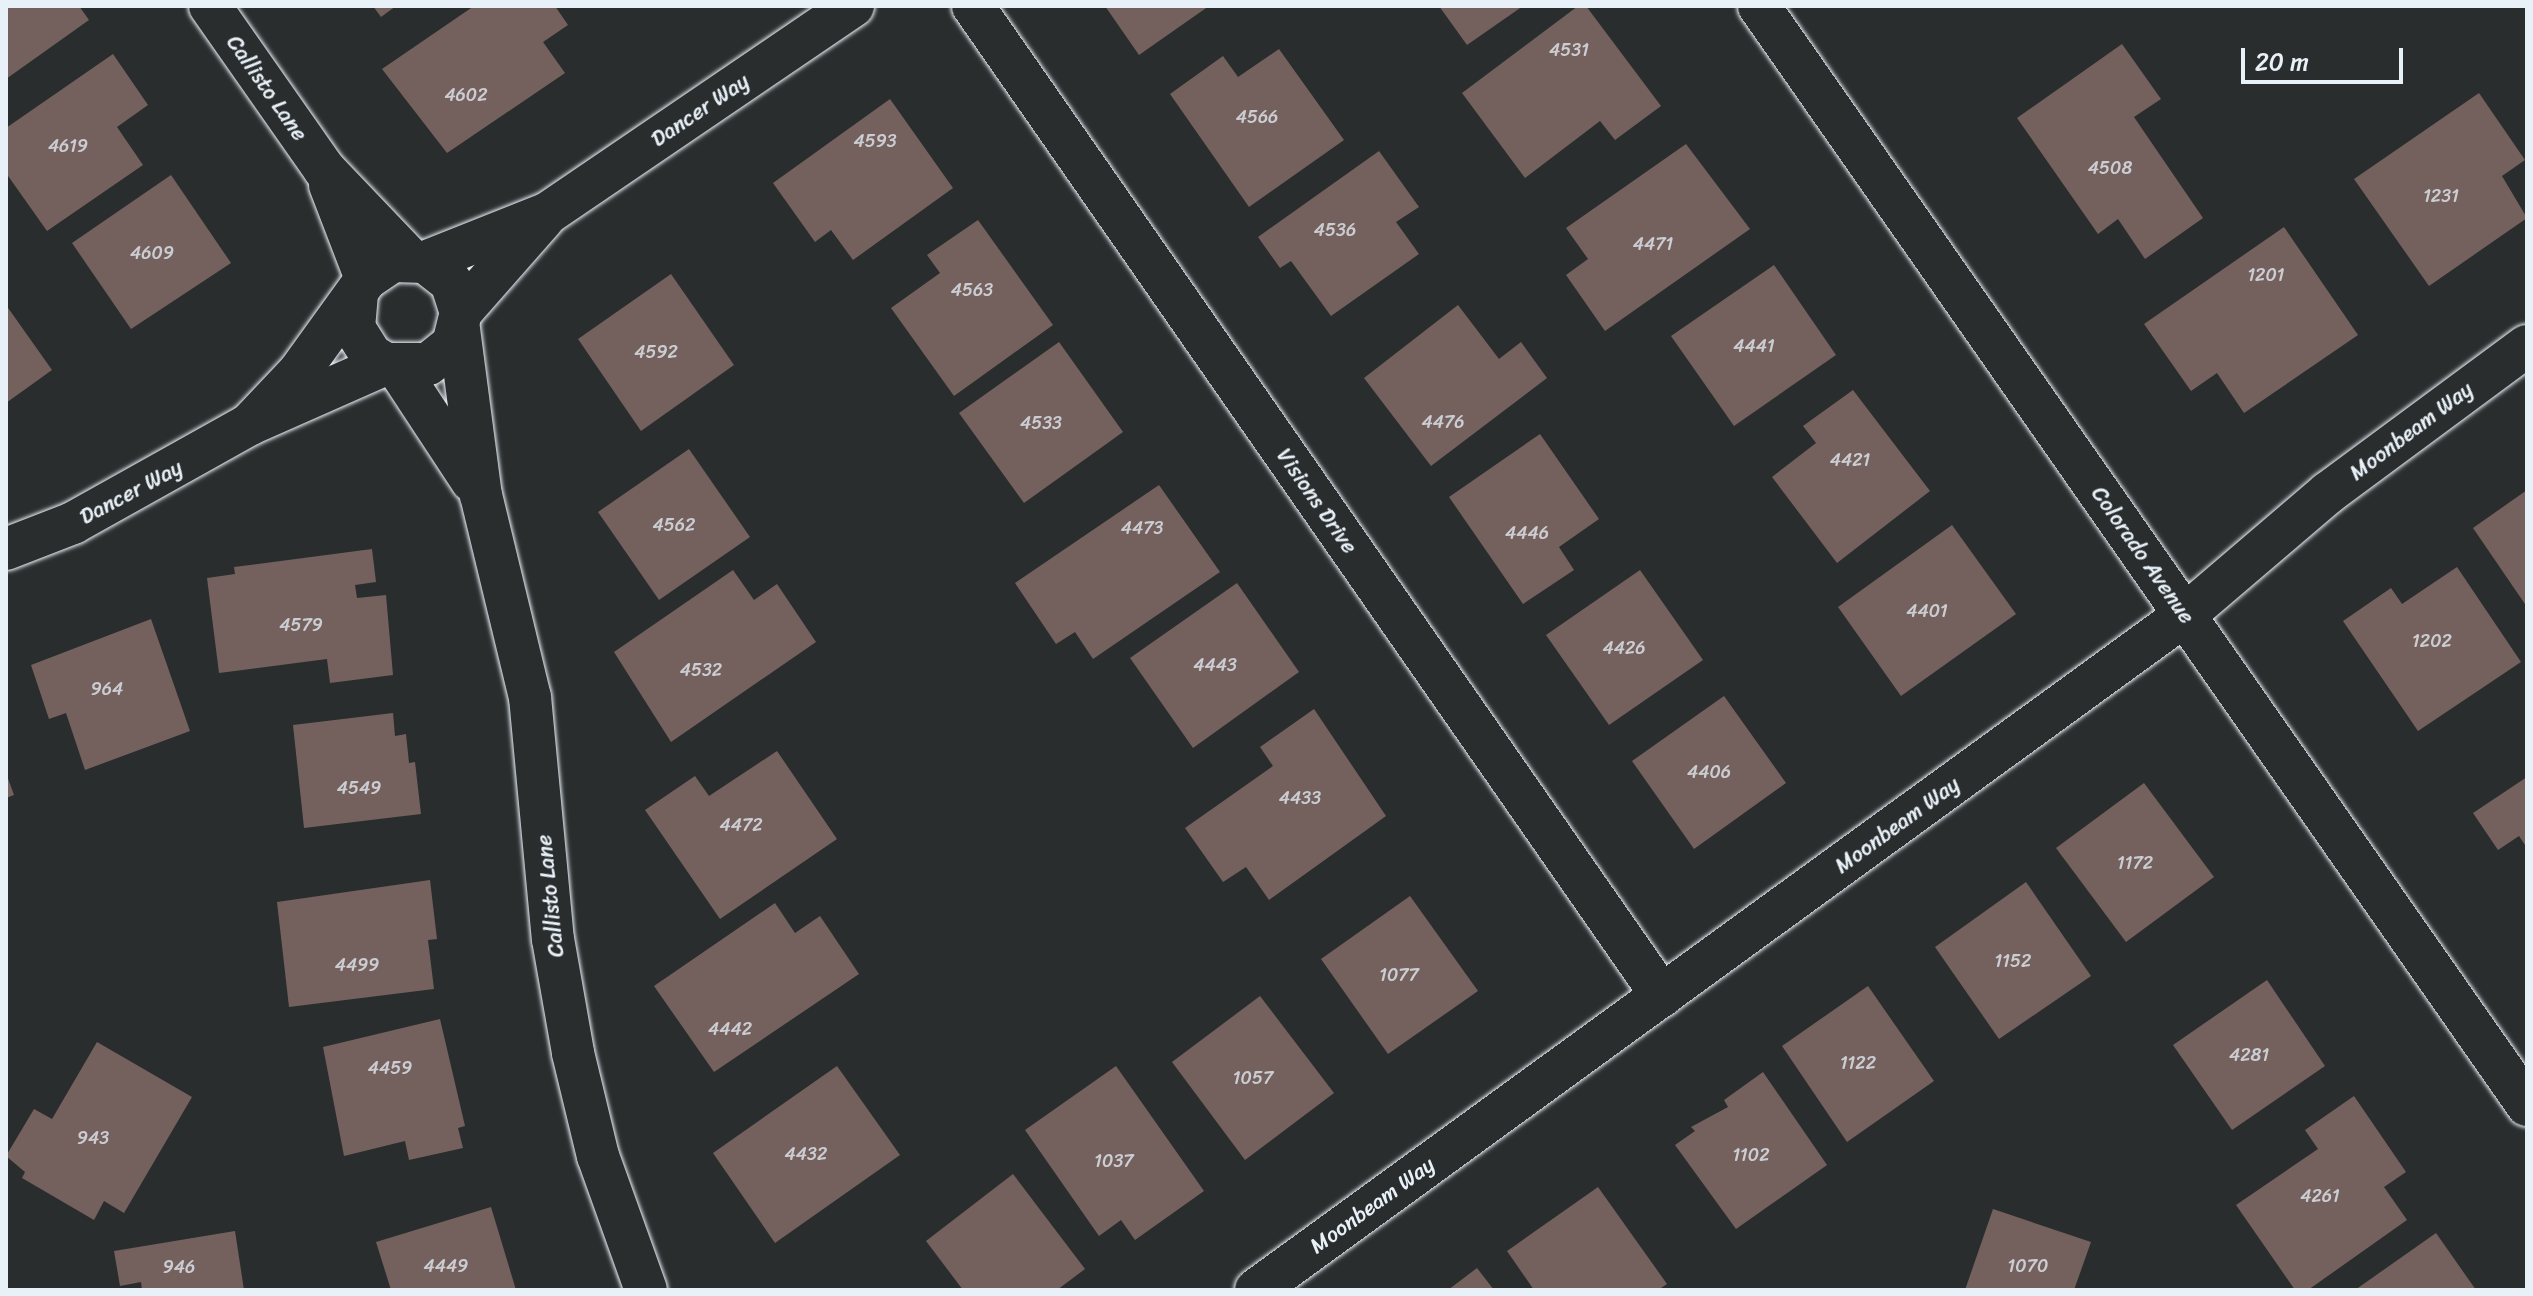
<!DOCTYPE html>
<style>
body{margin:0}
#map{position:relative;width:2533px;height:1296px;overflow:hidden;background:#2a2d2e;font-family:Sriracha,sans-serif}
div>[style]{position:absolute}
.building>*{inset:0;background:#74615e}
.roads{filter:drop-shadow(0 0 2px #e8f1f8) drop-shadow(0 0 2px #e8f1f8)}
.minor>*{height:42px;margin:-21px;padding:0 21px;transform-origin:21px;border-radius:21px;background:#2a2d2e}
span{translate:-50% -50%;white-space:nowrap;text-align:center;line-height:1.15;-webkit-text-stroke:7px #2a2d2e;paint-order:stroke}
.number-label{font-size:18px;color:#cbcdd2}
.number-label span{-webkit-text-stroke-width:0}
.street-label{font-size:22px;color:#e8f1f8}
.frame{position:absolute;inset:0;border:8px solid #e8f1f8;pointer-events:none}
.scale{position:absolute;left:2241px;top:48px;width:162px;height:36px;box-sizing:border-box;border:4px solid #e8f1f8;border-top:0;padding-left:10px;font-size:24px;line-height:28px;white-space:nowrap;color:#e8f1f8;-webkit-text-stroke:6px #2a2d2e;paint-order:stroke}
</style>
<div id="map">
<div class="building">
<i style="clip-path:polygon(6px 6px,79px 6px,89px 20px,6px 79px)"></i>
<i style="clip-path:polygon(373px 6px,396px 6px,381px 17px)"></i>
<i style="clip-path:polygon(474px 6px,555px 6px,568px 25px,543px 42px,565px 73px,447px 153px,382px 69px)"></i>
<i style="clip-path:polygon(1105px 6px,1209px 6px,1139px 55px)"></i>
<i style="clip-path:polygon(1439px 6px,1523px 6px,1467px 45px)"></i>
<i style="clip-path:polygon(1578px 6px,1586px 6px,1661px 106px,1615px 140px,1600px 121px,1525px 178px,1462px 93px)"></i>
<i style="clip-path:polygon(2122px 44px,2161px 99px,2134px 117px,2203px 218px,2145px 259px,2118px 219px,2098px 234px,2017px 118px)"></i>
<i style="clip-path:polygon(1279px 49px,1344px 140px,1249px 207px,1170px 94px,1223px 56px,1238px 77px)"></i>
<i style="clip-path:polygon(113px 54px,148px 105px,117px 127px,143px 165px,47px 231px,6px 173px,6px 128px)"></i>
<i style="clip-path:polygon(2479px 93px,2525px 160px,2502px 176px,2527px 218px,2429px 286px,2354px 179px)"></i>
<i style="clip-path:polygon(890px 99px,953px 188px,853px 260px,831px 230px,815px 242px,773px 183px)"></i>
<i style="clip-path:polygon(1686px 144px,1750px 229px,1605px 331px,1566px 275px,1588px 259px,1566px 228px)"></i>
<i style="clip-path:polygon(1379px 151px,1419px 207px,1396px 222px,1419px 254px,1331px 316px,1291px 261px,1280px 268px,1258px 237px)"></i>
<i style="clip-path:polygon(171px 175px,231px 263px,131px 329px,72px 243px)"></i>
<i style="clip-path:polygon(978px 220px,1053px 325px,954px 396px,891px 308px,940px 273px,927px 255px)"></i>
<i style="clip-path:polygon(2284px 227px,2358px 335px,2244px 413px,2217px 373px,2191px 391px,2144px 324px)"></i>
<i style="clip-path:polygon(1774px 265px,1836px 355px,1734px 426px,1671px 336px)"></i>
<i style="clip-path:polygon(671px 274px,734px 365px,641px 431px,578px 339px)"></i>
<i style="clip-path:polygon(6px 305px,52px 370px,6px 403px)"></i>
<i style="clip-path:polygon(1458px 305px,1499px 359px,1521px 342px,1547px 378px,1431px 466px,1364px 378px)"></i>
<i style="clip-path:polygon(1059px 342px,1123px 432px,1024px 503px,959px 413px)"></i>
<i style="clip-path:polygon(1853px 390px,1930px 491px,1837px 563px,1772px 477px,1816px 443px,1803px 426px)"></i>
<i style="clip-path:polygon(1540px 434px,1599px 519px,1559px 547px,1574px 570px,1523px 604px,1449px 497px)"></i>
<i style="clip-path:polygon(689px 449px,750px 537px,659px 600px,598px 512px)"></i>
<i style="clip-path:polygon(1159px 485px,1220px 572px,1093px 659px,1075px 632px,1056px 644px,1015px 583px)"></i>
<i style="clip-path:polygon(2527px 490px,2527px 607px,2473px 528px)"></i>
<i style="clip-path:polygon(1952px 525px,2016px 614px,1901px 696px,1838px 607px)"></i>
<i style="clip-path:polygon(372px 549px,376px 582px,355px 585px,357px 598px,386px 595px,393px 675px,330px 683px,327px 659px,219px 673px,207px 578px,235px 574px,234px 567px)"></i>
<i style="clip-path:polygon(2457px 567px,2521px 662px,2418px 731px,2343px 621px,2391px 588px,2402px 604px)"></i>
<i style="clip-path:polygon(733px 570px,754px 600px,777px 584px,816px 642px,671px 742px,614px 652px)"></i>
<i style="clip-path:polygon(1640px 570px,1703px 660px,1609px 725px,1546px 635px)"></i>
<i style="clip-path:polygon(1237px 583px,1299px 672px,1193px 748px,1130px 658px)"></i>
<i style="clip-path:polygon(151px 619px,190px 731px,85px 770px,66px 713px,49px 719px,31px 665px)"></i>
<i style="clip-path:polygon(1724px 696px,1786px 783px,1694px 849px,1632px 761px)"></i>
<i style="clip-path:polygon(1314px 709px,1386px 816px,1269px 900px,1246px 867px,1223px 882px,1185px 828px,1273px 766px,1260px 747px)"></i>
<i style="clip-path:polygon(393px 713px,395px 736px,406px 734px,409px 763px,415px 762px,421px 814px,304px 828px,293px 725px)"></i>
<i style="clip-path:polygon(777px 751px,837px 839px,720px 919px,645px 810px,695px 776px,709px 796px)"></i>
<i style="clip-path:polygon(6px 773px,14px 795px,6px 798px)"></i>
<i style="clip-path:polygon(2527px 777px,2527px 848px,2519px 836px,2498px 850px,2473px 813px)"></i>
<i style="clip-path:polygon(2144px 783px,2214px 877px,2126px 942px,2056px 848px)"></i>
<i style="clip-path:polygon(430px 880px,437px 939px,428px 940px,434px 989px,289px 1007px,277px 902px)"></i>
<i style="clip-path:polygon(2026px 882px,2091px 976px,1999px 1039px,1935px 947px)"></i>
<i style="clip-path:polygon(1410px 896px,1478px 991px,1388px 1054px,1321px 959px)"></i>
<i style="clip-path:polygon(775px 903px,795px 933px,820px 916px,859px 974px,714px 1072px,654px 986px)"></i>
<i style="clip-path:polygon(2267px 980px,2325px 1066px,2232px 1130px,2173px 1045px)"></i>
<i style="clip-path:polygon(1868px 986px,1934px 1081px,1847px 1142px,1782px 1046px)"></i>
<i style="clip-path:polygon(1260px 996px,1334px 1093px,1245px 1160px,1172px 1062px)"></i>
<i style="clip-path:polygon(440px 1019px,465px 1126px,458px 1128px,463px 1148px,409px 1160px,405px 1141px,344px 1156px,323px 1047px)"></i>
<i style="clip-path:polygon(97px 1042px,192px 1097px,124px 1213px,104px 1201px,94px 1220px,22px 1178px,25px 1172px,6px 1156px,34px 1109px,52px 1119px)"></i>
<i style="clip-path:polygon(837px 1066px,900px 1155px,775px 1243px,713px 1153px)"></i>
<i style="clip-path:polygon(1116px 1066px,1204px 1191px,1135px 1240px,1121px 1220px,1099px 1236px,1025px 1130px)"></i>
<i style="clip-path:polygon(1763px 1072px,1827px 1165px,1736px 1229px,1675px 1145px,1695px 1131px,1691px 1127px,1728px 1107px,1724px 1100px)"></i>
<i style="clip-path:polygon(2354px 1096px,2406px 1172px,2384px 1187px,2407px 1220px,2308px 1290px,2295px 1290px,2236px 1205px,2318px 1149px,2305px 1130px)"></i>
<i style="clip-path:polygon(1013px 1174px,1085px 1269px,1057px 1290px,963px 1290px,926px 1241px)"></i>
<i style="clip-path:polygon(1598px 1187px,1667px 1284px,1658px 1290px,1534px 1290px,1507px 1251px)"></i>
<i style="clip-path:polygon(491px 1207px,516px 1290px,391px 1290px,376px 1242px)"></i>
<i style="clip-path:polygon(1993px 1209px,2091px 1242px,2074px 1290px,1965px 1290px)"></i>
<i style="clip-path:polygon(235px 1231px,244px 1290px,142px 1290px,141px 1282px,120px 1286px,114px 1251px)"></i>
<i style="clip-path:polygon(2436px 1233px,2476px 1290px,2355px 1290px)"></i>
<i style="clip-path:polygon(1477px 1268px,1494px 1290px,1448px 1290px)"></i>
</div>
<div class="roads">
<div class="minor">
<i style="left:210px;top:6px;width:199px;rotate:55deg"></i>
<i style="left:324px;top:169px;width:124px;rotate:46.3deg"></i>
<i style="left:973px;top:6px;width:1206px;rotate:55.16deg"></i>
<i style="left:1759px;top:6px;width:1341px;rotate:55.05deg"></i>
<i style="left:330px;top:185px;width:101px;rotate:69deg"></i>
<i style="left:425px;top:262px;width:132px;rotate:-21.7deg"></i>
<i style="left:548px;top:213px;width:369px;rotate:-34.2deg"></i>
<i style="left:461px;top:312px;width:123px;rotate:-48.6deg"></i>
<i style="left:459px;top:329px;width:167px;rotate:82.5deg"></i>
<i style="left:481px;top:495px;width:208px;rotate:76.4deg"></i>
<i style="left:530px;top:697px;width:243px;rotate:84.6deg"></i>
<i style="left:553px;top:939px;width:116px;rotate:80deg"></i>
<i style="left:573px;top:1053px;width:106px;rotate:76.4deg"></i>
<i style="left:598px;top:1156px;width:142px;rotate:70.3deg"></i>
<i style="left:397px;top:367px;width:136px;rotate:56.7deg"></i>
<i style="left:250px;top:424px;width:71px;rotate:-46.7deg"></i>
<i style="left:299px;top:372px;width:115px;rotate:-54.2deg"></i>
<i style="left:366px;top:279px;width:32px;rotate:-34deg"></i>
<i style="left:393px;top:261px;width:32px;rotate:2deg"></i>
<i style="left:425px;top:262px;width:33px;rotate:38deg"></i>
<i style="left:451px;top:282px;width:32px;rotate:72deg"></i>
<i style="left:461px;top:312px;width:33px;rotate:104deg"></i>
<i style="left:453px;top:344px;width:32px;rotate:141deg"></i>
<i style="left:428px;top:364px;width:42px;rotate:180deg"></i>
<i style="left:386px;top:364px;width:17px;rotate:-149deg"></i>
<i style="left:371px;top:355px;width:32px;rotate:-122deg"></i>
<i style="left:354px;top:328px;width:35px;rotate:-85deg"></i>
<i style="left:6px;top:549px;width:72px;rotate:-21.2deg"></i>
<i style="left:73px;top:523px;width:203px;rotate:-29.2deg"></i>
<i style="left:250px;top:424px;width:149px;rotate:-23.8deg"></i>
<i style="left:1256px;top:1290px;width:1148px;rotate:-36deg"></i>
<i style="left:2185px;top:615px;width:188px;rotate:-40.5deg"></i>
<i style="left:2328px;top:493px;width:247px;rotate:-36.5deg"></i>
</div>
</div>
<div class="number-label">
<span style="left:1569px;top:50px">4531</span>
<span style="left:466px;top:95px">4602</span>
<span style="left:1257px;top:117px">4566</span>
<span style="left:875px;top:141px">4593</span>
<span style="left:68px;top:146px">4619</span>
<span style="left:2110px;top:168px">4508</span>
<span style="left:2441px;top:196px">1231</span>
<span style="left:1335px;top:230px">4536</span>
<span style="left:1653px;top:244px">4471</span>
<span style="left:152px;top:253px">4609</span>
<span style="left:2266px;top:275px">1201</span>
<span style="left:972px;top:290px">4563</span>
<span style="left:1754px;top:346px">4441</span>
<span style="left:656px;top:352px">4592</span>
<span style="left:1443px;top:422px">4476</span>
<span style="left:1041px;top:423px">4533</span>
<span style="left:1850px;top:460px">4421</span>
<span style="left:674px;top:525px">4562</span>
<span style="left:1142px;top:528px">4473</span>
<span style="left:1527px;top:533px">4446</span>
<span style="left:1927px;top:611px">4401</span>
<span style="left:301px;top:625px">4579</span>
<span style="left:2432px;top:641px">1202</span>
<span style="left:1624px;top:648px">4426</span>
<span style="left:1215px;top:665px">4443</span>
<span style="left:701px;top:670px">4532</span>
<span style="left:107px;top:689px">964</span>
<span style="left:1709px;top:772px">4406</span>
<span style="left:359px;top:788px">4549</span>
<span style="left:1300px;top:798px">4433</span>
<span style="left:741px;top:825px">4472</span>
<span style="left:2135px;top:863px">1172</span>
<span style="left:2013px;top:961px">1152</span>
<span style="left:357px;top:965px">4499</span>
<span style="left:1399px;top:975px">1077</span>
<span style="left:730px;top:1029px">4442</span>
<span style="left:2249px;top:1055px">4281</span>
<span style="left:1858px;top:1063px">1122</span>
<span style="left:390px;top:1068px">4459</span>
<span style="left:1253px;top:1078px">1057</span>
<span style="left:93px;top:1138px">943</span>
<span style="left:806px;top:1154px">4432</span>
<span style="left:1751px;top:1155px">1102</span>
<span style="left:1114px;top:1161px">1037</span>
<span style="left:2320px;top:1196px">4261</span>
<span style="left:446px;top:1266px">4449</span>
<span style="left:2028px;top:1266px">1070</span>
<span style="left:179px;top:1267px">946</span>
</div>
<div class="street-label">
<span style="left:267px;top:88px;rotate:55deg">Callisto Lane</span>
<span style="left:700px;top:110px;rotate:-34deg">Dancer Way</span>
<span style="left:2411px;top:431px;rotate:-37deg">Moonbeam Way</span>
<span style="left:131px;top:492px;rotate:-28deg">Dancer Way</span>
<span style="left:1317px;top:501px;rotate:55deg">Visions Drive</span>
<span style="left:2143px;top:555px;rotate:55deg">Colorado Avenue</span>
<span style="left:1897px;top:825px;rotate:-36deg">Moonbeam Way</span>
<span style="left:550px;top:896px;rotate:-96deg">Callisto Lane</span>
<span style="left:1372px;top:1205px;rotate:-36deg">Moonbeam Way</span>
</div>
<div class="frame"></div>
<div class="scale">20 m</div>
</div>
